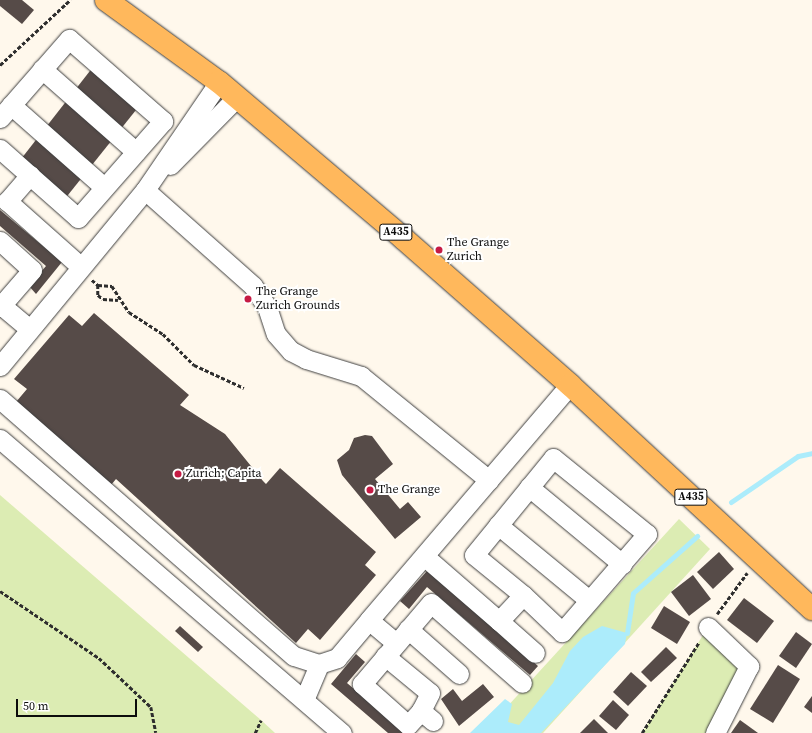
<!DOCTYPE html>
<style>
body{margin:0}
#map{position:relative;width:812px;height:733px;overflow:hidden;background:#fff8ec;font-family:"Source Serif 4",serif}
div>[style]{position:absolute}
.green>*{inset:0;background:#dcecb3}
.water>*{inset:0;background:#acecfb}
.stream>*{height:5px;margin:-2.5px;padding:0 2.5px;transform-origin:2.5px;border-radius:2.5px;background:#acecfb}
.building>*{inset:0;background:#564b48}
.path>*{height:2.5px;margin-top:-1.25px;transform-origin:0;background:repeating-linear-gradient(90deg,#2e2e2e 0 4px,transparent 0 6px)}
.roads{filter:drop-shadow(0 0 1px #3f3f3f) drop-shadow(0 0 1px #3f3f3f)}
.minor>*{height:19px;margin:-9.5px;padding:0 9.5px;transform-origin:9.5px;border-radius:9.5px;background:#fff}
.major>*{height:22px;margin:-11px;padding:0 11px;transform-origin:11px;border-radius:11px;background:#ffb85c}
.dots>*{width:11px;height:11px;translate:-50% -50%;box-sizing:border-box;border:2px solid #fff;border-radius:50%}
span{translate:-50% -50%;white-space:nowrap;text-align:center;line-height:1.15;-webkit-text-stroke:4px #fff;paint-order:stroke}
.shield-label span{padding:1px 3px;background:#fff;border:1px solid;border-radius:3px;-webkit-text-stroke-width:0}
.shield-label{font-size:11px;color:#0c0c0c;font-weight:700}
.poi-label{font-size:12px;color:#0c0c0c}
.left{translate:0 -50%;text-align:left}
.scale{position:absolute;left:16px;top:699px;width:121px;height:18px;box-sizing:border-box;border:2px solid #0c0c0c;border-top:0;padding-left:5px;font-size:12px;line-height:14px;white-space:nowrap;color:#0c0c0c;-webkit-text-stroke:3px #fff;paint-order:stroke}
</style>
<div id="map">
<div class="green">
<i style="clip-path:polygon(0 495px,261px 720px,275px 733px,0 733px)"></i>
<i style="clip-path:polygon(679px 519px,710px 549px,543px 733px,483px 733px)"></i>
<i style="clip-path:polygon(708px 627px,749px 666px,715px 733px,642px 733px)"></i>
</div>
<div class="water">
<i style="clip-path:polygon(602px 626px,627px 633px,625px 644px,541px 733px,470px 733px,505px 699px,512px 704px,508px 722px,519px 725px,553px 683px,570px 651px,583px 637px)"></i>
</div>
<div class="stream">
<i style="left:731px;top:502px;width:81px;rotate:-34.5deg"></i>
<i style="left:798px;top:456px;width:14px;rotate:-12deg"></i>
<i style="left:627px;top:633px;width:40px;rotate:-81.5deg"></i>
<i style="left:633px;top:593px;width:86px;rotate:-41.7deg"></i>
</div>
<div class="building">
<i style="clip-path:polygon(0 0,22px 0,34px 10px,22px 24px,0 6px)"></i>
<i style="clip-path:polygon(93px 67px,140px 105px,60px 205px,14px 168px)"></i>
<i style="clip-path:polygon(0 210px,62px 262px,36px 294px,29px 286px,46px 266px,0 226px)"></i>
<i style="clip-path:polygon(94px 313px,189px 395px,180px 405px,225px 434px,263px 481px,266px 484px,280px 468px,376px 552px,365px 565px,376px 575px,320px 640px,308px 629px,296px 643px,116px 479px,111px 485px,16px 402px,27px 389px,14px 379px,69px 315px,82px 326px)"></i>
<i style="clip-path:polygon(365px 435px,372px 436px,393px 464px,375px 479px,400px 509px,408px 502px,421px 517px,395px 539px,342px 475px,337px 460px,349px 450px,354px 438px)"></i>
<i style="clip-path:polygon(719px 552px,734px 569px,713px 589px,697px 572px)"></i>
<i style="clip-path:polygon(427px 571px,538px 666px,530px 675px,427px 587px,409px 609px,400px 601px)"></i>
<i style="clip-path:polygon(693px 575px,711px 599px,689px 616px,671px 592px)"></i>
<i style="clip-path:polygon(744px 598px,774px 621px,757px 643px,727px 620px)"></i>
<i style="clip-path:polygon(664px 606px,690px 622px,677px 644px,651px 628px)"></i>
<i style="clip-path:polygon(180px 626px,203px 647px,198px 652px,175px 631px)"></i>
<i style="clip-path:polygon(796px 632px,812px 644px,796px 668px,779px 656px)"></i>
<i style="clip-path:polygon(666px 647px,677px 658px,651px 682px,641px 672px)"></i>
<i style="clip-path:polygon(356px 654px,365px 662px,347px 683px,406px 733px,388px 733px,331px 684px)"></i>
<i style="clip-path:polygon(778px 665px,800px 679px,773px 723px,750px 709px)"></i>
<i style="clip-path:polygon(631px 672px,647px 686px,628px 706px,613px 692px)"></i>
<i style="clip-path:polygon(483px 684px,494px 697px,459px 726px,441px 699px,453px 689px,462px 701px)"></i>
<i style="clip-path:polygon(812px 696px,812px 713px,804px 707px)"></i>
<i style="clip-path:polygon(613px 700px,629px 715px,616px 730px,599px 716px)"></i>
<i style="clip-path:polygon(594px 719px,608px 733px,580px 733px)"></i>
<i style="clip-path:polygon(740px 720px,758px 733px,731px 733px)"></i>
</div>
<div class="path">
<i style="left:0;top:65px;width:96px;rotate:-42.9deg"></i>
<i style="left:92px;top:280px;width:8px;rotate:40deg"></i>
<i style="left:98px;top:285px;width:14px;rotate:4deg"></i>
<i style="left:112px;top:286px;width:31px;rotate:57deg"></i>
<i style="left:129px;top:312px;width:40px;rotate:32.9deg"></i>
<i style="left:163px;top:334px;width:44px;rotate:45deg"></i>
<i style="left:194px;top:365px;width:55px;rotate:24.7deg"></i>
<i style="left:98px;top:285px;width:10px;rotate:90deg"></i>
<i style="left:98px;top:295px;width:6px;rotate:39deg"></i>
<i style="left:103px;top:299px;width:15px;rotate:4deg"></i>
<i style="left:0;top:591px;width:120px;rotate:34.1deg"></i>
<i style="left:99px;top:658px;width:71px;rotate:43.3deg"></i>
<i style="left:151px;top:707px;width:26px;rotate:79deg"></i>
<i style="left:717px;top:614px;width:51px;rotate:-53.8deg"></i>
<i style="left:255px;top:733px;width:14px;rotate:-65deg"></i>
<i style="left:642px;top:733px;width:107px;rotate:-57.9deg"></i>
</div>
<div class="roads">
<div class="minor">
<i style="left:42px;top:69px;width:125px;rotate:41.4deg"></i>
<i style="left:11px;top:105px;width:124px;rotate:41.4deg"></i>
<i style="left:0;top:118px;width:105px;rotate:-48.9deg"></i>
<i style="left:69px;top:39px;width:125px;rotate:41.1deg"></i>
<i style="left:163px;top:121px;width:129px;rotate:131.2deg"></i>
<i style="left:78px;top:218px;width:104px;rotate:-138.5deg"></i>
<i style="left:170px;top:165px;width:95px;rotate:-45.4deg"></i>
<i style="left:30px;top:175px;width:35px;rotate:131deg"></i>
<i style="left:7px;top:201px;width:98px;rotate:41.7deg"></i>
<i style="left:145px;top:190px;width:144px;rotate:41.6deg"></i>
<i style="left:253px;top:286px;width:25px;rotate:56deg"></i>
<i style="left:267px;top:307px;width:28px;rotate:72deg"></i>
<i style="left:276px;top:334px;width:23px;rotate:49deg"></i>
<i style="left:291px;top:351px;width:17px;rotate:28deg"></i>
<i style="left:306px;top:359px;width:58px;rotate:17.2deg"></i>
<i style="left:361px;top:376px;width:165px;rotate:39.1deg"></i>
<i style="left:0;top:241px;width:43px;rotate:42.2deg"></i>
<i style="left:32px;top:270px;width:49px;rotate:130.9deg"></i>
<i style="left:1px;top:305px;width:35px;rotate:40deg"></i>
<i style="left:0;top:366px;width:228px;rotate:-50.5deg"></i>
<i style="left:145px;top:190px;width:131px;rotate:-55.6deg"></i>
<i style="left:0;top:399px;width:390px;rotate:41.2deg"></i>
<i style="left:294px;top:656px;width:26px;rotate:18deg"></i>
<i style="left:319px;top:664px;width:19px;rotate:-18deg"></i>
<i style="left:337px;top:658px;width:50px;rotate:-49.9deg"></i>
<i style="left:0;top:439px;width:451px;rotate:40.7deg"></i>
<i style="left:529px;top:487px;width:121px;rotate:39.6deg"></i>
<i style="left:498px;top:525px;width:118px;rotate:39.5deg"></i>
<i style="left:424px;top:556px;width:99px;rotate:40.9deg"></i>
<i style="left:499px;top:621px;width:35px;rotate:-47deg"></i>
<i style="left:523px;top:595px;width:63px;rotate:-140.8deg"></i>
<i style="left:474px;top:555px;width:125px;rotate:-50.8deg"></i>
<i style="left:553px;top:458px;width:121px;rotate:39deg"></i>
<i style="left:647px;top:534px;width:130px;rotate:130.9deg"></i>
<i style="left:562px;top:632px;width:54px;rotate:-136.5deg"></i>
<i style="left:499px;top:621px;width:48px;rotate:41.6deg"></i>
<i style="left:708px;top:627px;width:57px;rotate:43.6deg"></i>
<i style="left:749px;top:666px;width:75px;rotate:116.9deg"></i>
<i style="left:408px;top:629px;width:68px;rotate:41.4deg"></i>
<i style="left:396px;top:643px;width:35px;rotate:-140deg"></i>
<i style="left:369px;top:620px;width:309px;rotate:-49.5deg"></i>
<i style="left:385px;top:656px;width:58px;rotate:39.4deg"></i>
<i style="left:430px;top:693px;width:20px;rotate:117deg"></i>
<i style="left:304px;top:700px;width:39px;rotate:-67deg"></i>
<i style="left:433px;top:721px;width:16px;rotate:-140deg"></i>
<i style="left:421px;top:711px;width:19px;rotate:133deg"></i>
<i style="left:408px;top:725px;width:62px;rotate:-138.3deg"></i>
<i style="left:362px;top:684px;width:106px;rotate:-49.6deg"></i>
<i style="left:431px;top:603px;width:121px;rotate:41.3deg"></i>
</div>
<div class="major">
<i style="left:106px;top:0;width:140px;rotate:36deg"></i>
<i style="left:219px;top:82px;width:243px;rotate:40.3deg"></i>
<i style="left:404px;top:239px;width:221px;rotate:41.3deg"></i>
<i style="left:570px;top:385px;width:330px;rotate:42.8deg"></i>
</div>
</div>
<div class="dots">
<i style="left:439px;top:250px;background:#c61b44"></i>
<i style="left:248px;top:299px;background:#c61b44"></i>
<i style="left:178px;top:474px;background:#c61b44"></i>
<i style="left:370px;top:490px;background:#c61b44"></i>
</div>
<div class="shield-label">
<span style="left:396px;top:232px">A435</span>
<span style="left:691px;top:497px">A435</span>
</div>
<div class="poi-label">
<span class="left" style="left:447px;top:250px">The Grange<br>Zurich</span>
<span class="left" style="left:256px;top:299px">The Grange<br>Zurich Grounds</span>
<span class="left" style="left:186px;top:474px">Zurich; Capita</span>
<span class="left" style="left:378px;top:490px">The Grange</span>
</div>
<div class="scale">50 m</div>
</div>
